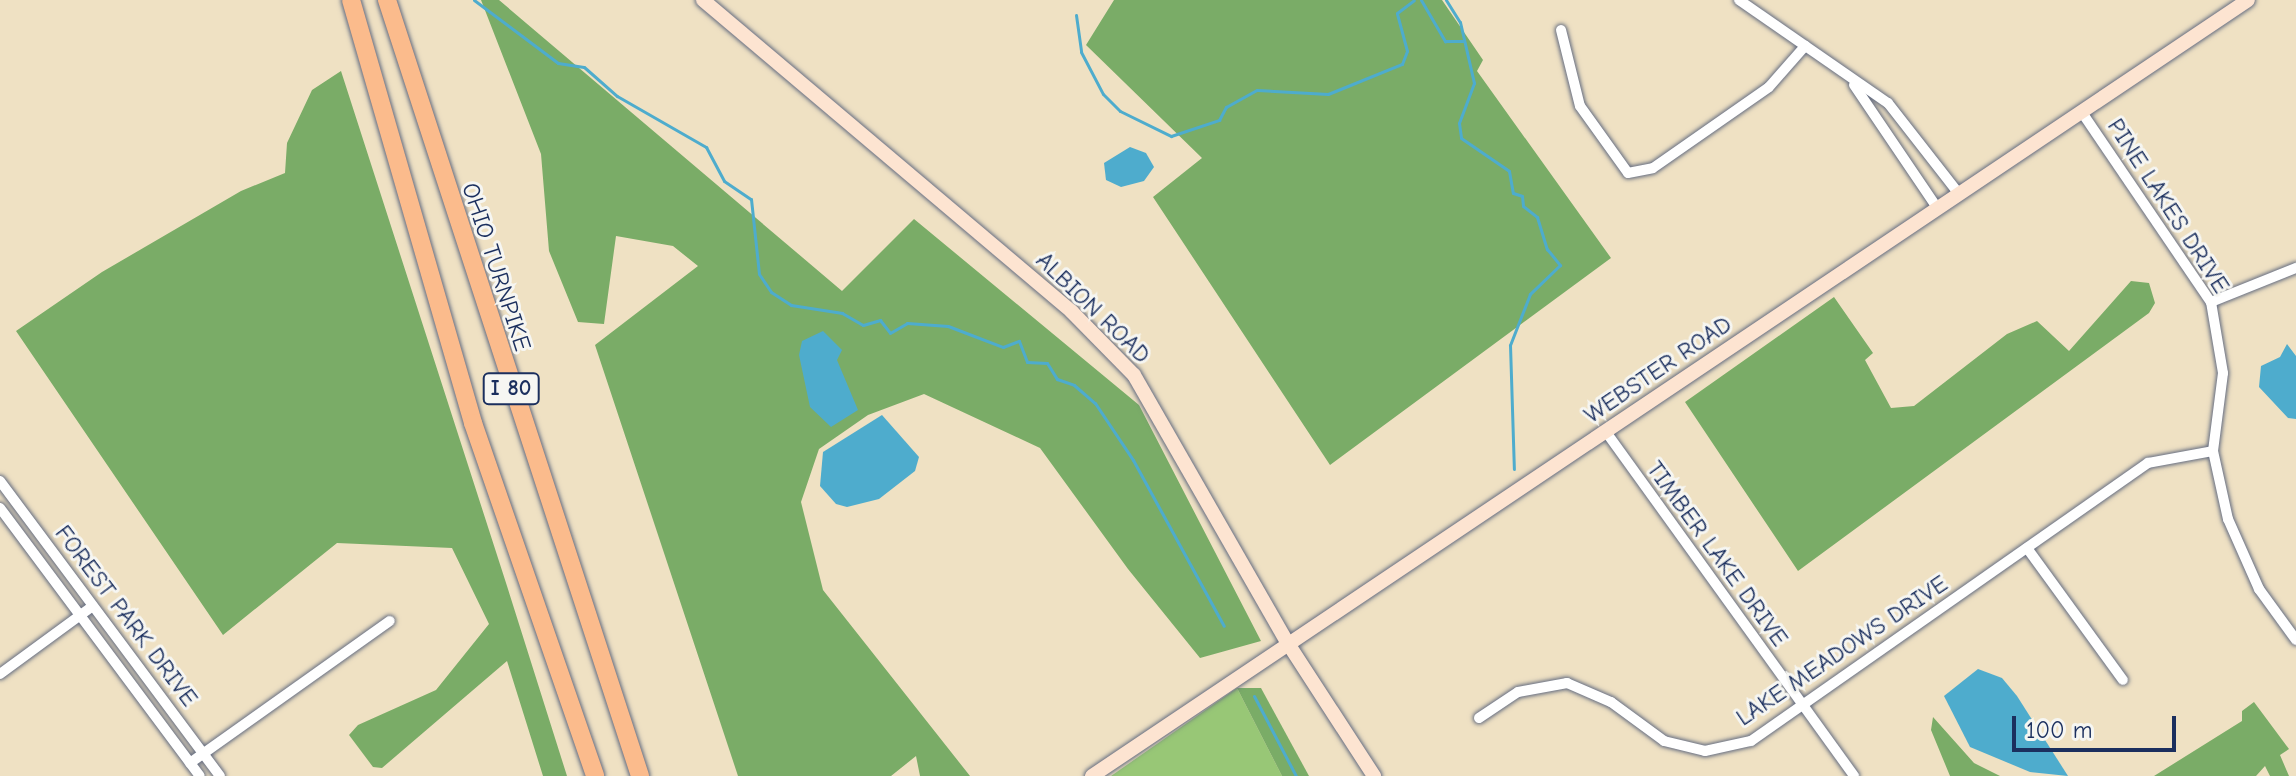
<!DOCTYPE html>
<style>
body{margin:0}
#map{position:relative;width:2296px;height:776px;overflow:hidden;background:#efe1c3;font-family:"Comic Neue",sans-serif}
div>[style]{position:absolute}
.green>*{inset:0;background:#98c776}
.forest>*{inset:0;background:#7aac67}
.water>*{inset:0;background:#4eaccd}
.stream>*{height:3px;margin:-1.5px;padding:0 1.5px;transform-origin:1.5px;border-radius:1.5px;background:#4eaccd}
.roads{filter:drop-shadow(0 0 2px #656d81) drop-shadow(0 0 2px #656d81)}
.street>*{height:10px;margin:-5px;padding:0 5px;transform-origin:5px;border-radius:5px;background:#fff}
.secondary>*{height:14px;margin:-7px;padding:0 7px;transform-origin:7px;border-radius:7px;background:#fde4d1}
.highway>*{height:18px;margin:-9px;padding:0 9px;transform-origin:9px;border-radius:9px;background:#fbbb8c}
span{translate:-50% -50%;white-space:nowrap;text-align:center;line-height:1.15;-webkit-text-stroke:6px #f6f6f2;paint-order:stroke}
.shield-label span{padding:2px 6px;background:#f6f6f2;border:2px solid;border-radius:6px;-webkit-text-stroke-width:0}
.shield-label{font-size:22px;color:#1b2f5e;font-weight:700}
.street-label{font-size:24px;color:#1b2f5e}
.scale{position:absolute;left:2012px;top:716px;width:164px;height:36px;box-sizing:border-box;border:4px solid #1b2f5e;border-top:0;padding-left:10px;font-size:24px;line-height:28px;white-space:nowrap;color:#1b2f5e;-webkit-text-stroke:6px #f6f6f2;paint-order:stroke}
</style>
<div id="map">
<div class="green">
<i style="clip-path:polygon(1237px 688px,1282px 776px,1111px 776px)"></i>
</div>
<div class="forest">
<i style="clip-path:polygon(481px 0,499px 0,842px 291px,914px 219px,1139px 405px,1261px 641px,1200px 658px,1128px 569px,1040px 448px,924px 394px,868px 415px,819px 449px,801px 502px,823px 590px,970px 776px,920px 776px,916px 756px,891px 776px,738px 776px,595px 345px,698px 266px,673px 246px,616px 236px,604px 324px,578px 322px,549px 251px,541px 154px)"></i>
<i style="clip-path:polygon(1114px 0,1442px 0,1483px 60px,1477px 71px,1611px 258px,1330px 465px,1153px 197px,1202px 158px,1086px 45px)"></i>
<i style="clip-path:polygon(341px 71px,507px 586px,567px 776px,543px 776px,507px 661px,382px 768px,373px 767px,349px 735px,358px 725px,436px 690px,489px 624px,452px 548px,337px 543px,223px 635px,16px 331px,102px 272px,241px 191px,285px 173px,287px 143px,312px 90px)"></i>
<i style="clip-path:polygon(2131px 281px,2149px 283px,2155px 303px,2149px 313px,1798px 571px,1685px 402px,1834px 297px,1873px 353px,1865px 360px,1891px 408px,1914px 406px,2007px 334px,2037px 321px,2069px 351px)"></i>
<i style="clip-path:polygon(1237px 688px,1261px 688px,1309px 776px,1282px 776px)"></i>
<i style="clip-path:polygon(2254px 702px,2289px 749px,2280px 755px,2289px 776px,2270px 776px,2265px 766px,2256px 776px,2154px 776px,2242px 721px,2242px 711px)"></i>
<i style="clip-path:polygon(1933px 717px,1974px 763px,2000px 776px,1950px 776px,1931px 730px)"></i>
</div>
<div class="water">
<i style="clip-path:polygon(1130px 147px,1146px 153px,1154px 167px,1144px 181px,1121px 187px,1106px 180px,1104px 163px)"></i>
<i style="clip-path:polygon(823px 331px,842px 350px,837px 360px,858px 410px,831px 427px,810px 407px,799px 355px,802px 341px)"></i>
<i style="clip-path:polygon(2287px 344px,2296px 356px,2296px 419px,2288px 418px,2259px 387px,2261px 366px,2280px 357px)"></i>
<i style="clip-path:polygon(882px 415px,919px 457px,915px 471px,879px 499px,847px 507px,836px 504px,820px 486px,823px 452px)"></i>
<i style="clip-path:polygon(1978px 669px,2002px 678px,2017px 696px,2068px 776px,2030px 772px,1970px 747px,1944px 696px)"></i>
</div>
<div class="stream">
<i style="left:474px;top:0;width:105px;rotate:36.9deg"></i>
<i style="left:558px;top:63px;width:26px;rotate:9deg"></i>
<i style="left:584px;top:67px;width:44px;rotate:41.3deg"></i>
<i style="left:617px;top:96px;width:103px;rotate:29.8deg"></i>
<i style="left:706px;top:147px;width:38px;rotate:62deg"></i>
<i style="left:724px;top:181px;width:32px;rotate:34deg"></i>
<i style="left:751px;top:199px;width:75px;rotate:83.9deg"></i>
<i style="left:759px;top:274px;width:22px;rotate:56deg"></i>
<i style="left:771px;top:292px;width:24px;rotate:33deg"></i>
<i style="left:791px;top:305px;width:52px;rotate:8.9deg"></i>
<i style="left:842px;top:313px;width:24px;rotate:30deg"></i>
<i style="left:863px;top:325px;width:18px;rotate:-16deg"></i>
<i style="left:880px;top:320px;width:16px;rotate:52deg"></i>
<i style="left:890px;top:333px;width:20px;rotate:-30deg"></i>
<i style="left:907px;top:323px;width:41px;rotate:4.2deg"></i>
<i style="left:948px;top:326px;width:59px;rotate:20.9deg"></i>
<i style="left:1003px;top:347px;width:17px;rotate:-21deg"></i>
<i style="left:1019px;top:341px;width:22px;rotate:69deg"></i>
<i style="left:1027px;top:362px;width:20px;rotate:3deg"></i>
<i style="left:1047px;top:363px;width:19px;rotate:58deg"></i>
<i style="left:1057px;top:379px;width:18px;rotate:19deg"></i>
<i style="left:1074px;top:385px;width:28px;rotate:41deg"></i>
<i style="left:1095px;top:403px;width:69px;rotate:56.3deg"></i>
<i style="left:1133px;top:460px;width:189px;rotate:61.3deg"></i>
<i style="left:1421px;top:0;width:48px;rotate:59.7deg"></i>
<i style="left:1445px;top:41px;width:19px"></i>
<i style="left:1446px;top:0;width:26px;rotate:58deg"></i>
<i style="left:1460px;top:22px;width:63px;rotate:77.1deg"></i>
<i style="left:1474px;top:83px;width:43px;rotate:110.6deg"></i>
<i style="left:1459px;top:123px;width:15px;rotate:82deg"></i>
<i style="left:1461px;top:138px;width:58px;rotate:34.5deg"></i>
<i style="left:1509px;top:171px;width:22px;rotate:80deg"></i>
<i style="left:1513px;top:193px;width:9px;rotate:18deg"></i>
<i style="left:1522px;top:196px;width:10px;rotate:84deg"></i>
<i style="left:1523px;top:206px;width:18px;rotate:38deg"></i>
<i style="left:1537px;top:217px;width:34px;rotate:73deg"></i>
<i style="left:1547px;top:249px;width:21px;rotate:51deg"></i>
<i style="left:1560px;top:265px;width:42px;rotate:136deg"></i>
<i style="left:1530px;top:294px;width:55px;rotate:111.4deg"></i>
<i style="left:1510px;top:345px;width:124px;rotate:88.2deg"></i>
<i style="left:1076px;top:15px;width:37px;rotate:82deg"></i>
<i style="left:1081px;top:52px;width:47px;rotate:62.4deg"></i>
<i style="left:1103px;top:94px;width:24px;rotate:45deg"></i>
<i style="left:1120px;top:111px;width:57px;rotate:26.1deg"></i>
<i style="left:1171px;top:136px;width:51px;rotate:-18.4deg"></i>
<i style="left:1219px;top:120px;width:15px;rotate:-62deg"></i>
<i style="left:1226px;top:107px;width:35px;rotate:-29deg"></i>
<i style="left:1257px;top:90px;width:71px;rotate:3.2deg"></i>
<i style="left:1328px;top:94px;width:80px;rotate:-22.1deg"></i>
<i style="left:1402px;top:64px;width:14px;rotate:-69deg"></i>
<i style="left:1407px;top:51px;width:39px;rotate:-105deg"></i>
<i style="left:1397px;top:13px;width:21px;rotate:-37deg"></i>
<i style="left:1254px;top:696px;width:90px;rotate:62.3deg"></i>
</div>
<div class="roads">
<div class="street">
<i style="left:1739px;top:0;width:181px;rotate:34.7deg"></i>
<i style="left:1888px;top:103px;width:115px;rotate:52deg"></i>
<i style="left:1561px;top:30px;width:78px;rotate:76deg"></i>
<i style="left:1580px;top:106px;width:82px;rotate:54.4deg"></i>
<i style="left:1628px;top:173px;width:25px;rotate:-11deg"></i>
<i style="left:1653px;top:168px;width:141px;rotate:-34.9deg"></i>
<i style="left:1769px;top:87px;width:55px;rotate:-48.7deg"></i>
<i style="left:1854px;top:85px;width:150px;rotate:55.9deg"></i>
<i style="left:2081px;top:111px;width:231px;rotate:55.8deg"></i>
<i style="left:2211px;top:302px;width:72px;rotate:80.4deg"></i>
<i style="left:2223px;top:373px;width:79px;rotate:97.3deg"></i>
<i style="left:2213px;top:451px;width:70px;rotate:77.6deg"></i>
<i style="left:2228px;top:519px;width:77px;rotate:66.1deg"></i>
<i style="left:2259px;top:589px;width:63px;rotate:54deg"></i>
<i style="left:2211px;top:302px;width:92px;rotate:-21.8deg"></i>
<i style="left:1606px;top:432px;width:424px;rotate:54.2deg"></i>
<i style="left:0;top:481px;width:368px;rotate:53.3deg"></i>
<i style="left:0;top:508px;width:334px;rotate:53.3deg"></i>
<i style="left:2027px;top:548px;width:163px;rotate:54deg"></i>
<i style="left:0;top:674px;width:115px;rotate:-36.2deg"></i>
<i style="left:1479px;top:718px;width:47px;rotate:-33.7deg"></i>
<i style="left:1518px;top:692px;width:50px;rotate:-10.4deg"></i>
<i style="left:1567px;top:683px;width:48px;rotate:23.4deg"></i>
<i style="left:1611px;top:702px;width:66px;rotate:36.3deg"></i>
<i style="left:1664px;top:741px;width:42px;rotate:13.7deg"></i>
<i style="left:1705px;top:751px;width:47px;rotate:-12.3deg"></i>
<i style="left:1751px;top:741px;width:485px;rotate:-35deg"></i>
<i style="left:2148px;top:463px;width:66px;rotate:-10.5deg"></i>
<i style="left:190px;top:763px;width:245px;rotate:-35.4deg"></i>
</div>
<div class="secondary">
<i style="left:703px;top:0;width:483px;rotate:40.2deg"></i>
<i style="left:1072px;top:312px;width:88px;rotate:45.5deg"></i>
<i style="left:1134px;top:375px;width:308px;rotate:60.2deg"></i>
<i style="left:1287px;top:642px;width:160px;rotate:57deg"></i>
<i style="left:1092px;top:776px;width:1392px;rotate:-33.87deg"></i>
</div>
<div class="highway">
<i style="left:351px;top:0;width:440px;rotate:73.9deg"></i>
<i style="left:473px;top:423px;width:373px;rotate:70.9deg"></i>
<i style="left:387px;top:0;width:816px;rotate:71.94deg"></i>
</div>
</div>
<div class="shield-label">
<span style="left:511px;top:389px">I 80</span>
</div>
<div class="street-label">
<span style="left:2168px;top:206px;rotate:57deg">PINE LAKES DRIVE</span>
<span style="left:496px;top:267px;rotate:72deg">OHIO TURNPIKE</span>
<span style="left:1093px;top:308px;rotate:44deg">ALBION ROAD</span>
<span style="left:1658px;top:370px;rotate:-34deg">WEBSTER ROAD</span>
<span style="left:1717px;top:554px;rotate:54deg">TIMBER LAKE DRIVE</span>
<span style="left:126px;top:616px;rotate:53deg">FOREST PARK DRIVE</span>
<span style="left:1842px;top:651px;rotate:-34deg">LAKE MEADOWS DRIVE</span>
</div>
<div class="scale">100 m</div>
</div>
